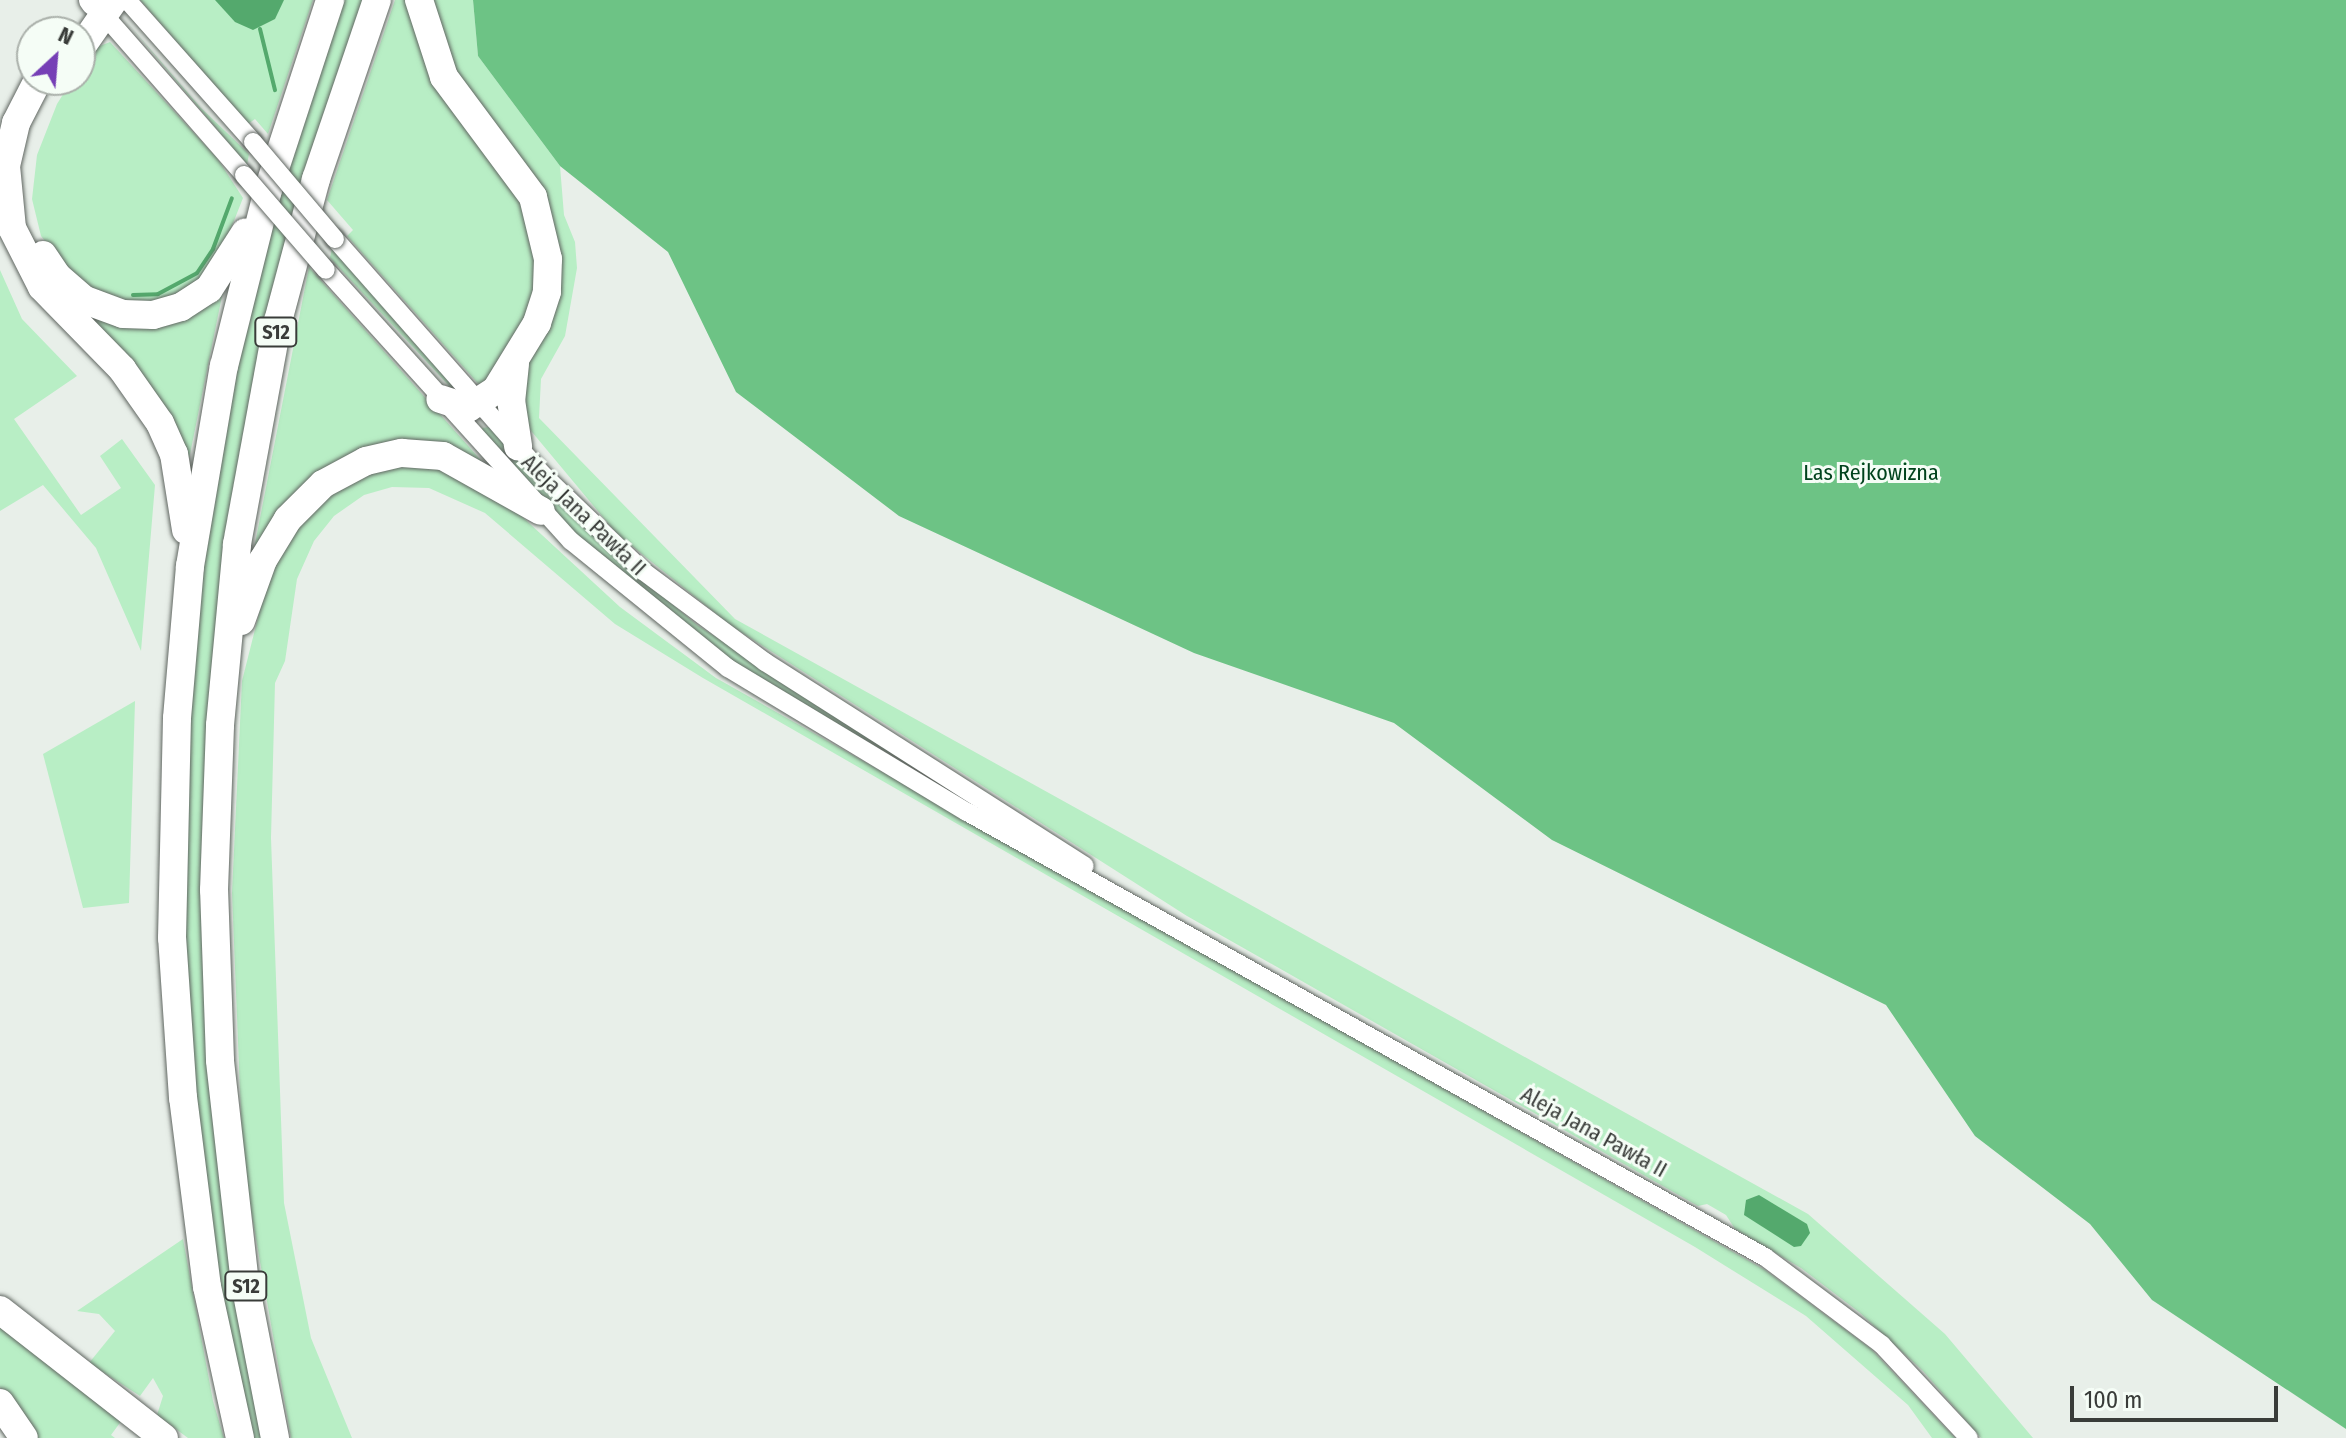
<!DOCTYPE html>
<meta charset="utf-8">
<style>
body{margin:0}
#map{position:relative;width:2346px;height:1438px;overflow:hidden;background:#e8efe9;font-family:"Fira Sans Condensed",sans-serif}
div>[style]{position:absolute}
.green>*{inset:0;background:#b8eec5}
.forest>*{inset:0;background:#6dc385}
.water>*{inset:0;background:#54a96d}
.stream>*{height:4px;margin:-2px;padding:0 2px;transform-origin:2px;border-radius:2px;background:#54a96d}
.roads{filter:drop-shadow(0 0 2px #606661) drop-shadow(0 0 2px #606661)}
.minor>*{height:18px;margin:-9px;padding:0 9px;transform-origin:9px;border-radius:9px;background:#fff}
.major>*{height:24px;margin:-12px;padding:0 12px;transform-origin:12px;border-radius:12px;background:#fff}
.highway>*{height:28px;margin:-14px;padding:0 14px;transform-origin:14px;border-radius:14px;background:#fff}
.bridges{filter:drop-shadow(0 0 2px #606661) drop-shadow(0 0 2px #606661)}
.minor-bridge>*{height:18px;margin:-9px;padding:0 9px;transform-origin:9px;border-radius:9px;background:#fff}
span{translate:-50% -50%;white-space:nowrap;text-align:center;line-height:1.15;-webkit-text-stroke:6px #f5fdf6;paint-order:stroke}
.shield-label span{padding:2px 6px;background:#f5fdf6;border:2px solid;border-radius:6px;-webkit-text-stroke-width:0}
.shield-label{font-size:20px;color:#393c39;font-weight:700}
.park-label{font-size:22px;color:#00431d}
.street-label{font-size:22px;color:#393c39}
.north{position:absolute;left:16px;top:16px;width:80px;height:80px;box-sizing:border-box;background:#f5fdf6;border:2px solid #aab0aa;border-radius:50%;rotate:26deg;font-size:22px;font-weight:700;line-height:32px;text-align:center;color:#393c39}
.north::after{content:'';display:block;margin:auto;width:28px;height:36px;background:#763fb6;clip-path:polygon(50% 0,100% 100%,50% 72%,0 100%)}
.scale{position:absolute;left:2070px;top:1386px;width:208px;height:36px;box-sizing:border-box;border:4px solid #393c39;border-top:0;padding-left:10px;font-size:24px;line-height:28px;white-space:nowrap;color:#393c39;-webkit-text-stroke:6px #f5fdf6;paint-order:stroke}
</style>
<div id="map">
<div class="green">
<i style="clip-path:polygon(140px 0,313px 0,268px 134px,255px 119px,248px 124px)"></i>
<i style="clip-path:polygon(341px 0,369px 0,241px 466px,213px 1077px,266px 1438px,251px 1438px,203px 1198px,185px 985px,183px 795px,208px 517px,259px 260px)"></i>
<i style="clip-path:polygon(395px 0,411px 0,525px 198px,541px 271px,522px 336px,481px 387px,347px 236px,353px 230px,327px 200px)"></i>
<i style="clip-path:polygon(431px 0,473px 0,478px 56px,560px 166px,564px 215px,575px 242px,577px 268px,565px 336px,541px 379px,539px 418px,735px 619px,1808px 1214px,1945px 1334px,2033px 1438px,1981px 1438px,1923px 1371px,1859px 1312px,1801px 1268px,1735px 1229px,1726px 1215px,1707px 1204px,1698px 1206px,1187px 916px,730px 625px,617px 534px,527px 426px,519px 390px,558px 249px,553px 218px,536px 181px,471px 97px,447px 53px)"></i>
<i style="clip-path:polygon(125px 20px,200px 107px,249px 154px,247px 165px)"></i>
<i style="clip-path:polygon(110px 42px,217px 158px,243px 198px,222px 251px,198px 282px,172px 298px,143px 304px,116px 301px,81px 286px,41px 236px,32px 199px,37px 155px,57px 104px,72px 80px,80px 80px,80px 68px,92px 49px)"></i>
<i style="clip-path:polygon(332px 248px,453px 385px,453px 390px,330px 258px)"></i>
<i style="clip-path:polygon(309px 267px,486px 466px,379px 446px,253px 554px)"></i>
<i style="clip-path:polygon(0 270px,22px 319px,77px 376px,14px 419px,81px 515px,121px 488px,100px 456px,122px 439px,155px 485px,141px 651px,96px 548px,43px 485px,0 511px)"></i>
<i style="clip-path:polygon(223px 291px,188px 464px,71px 305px,93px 317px)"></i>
<i style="clip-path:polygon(489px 427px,604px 547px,697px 625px,994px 813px,759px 680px,694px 635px,570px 531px,481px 435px,482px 428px)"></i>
<i style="clip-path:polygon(401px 466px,439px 469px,516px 511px,620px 607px,716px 678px,1765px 1270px,1871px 1349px,1955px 1438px,1932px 1438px,1908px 1405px,1806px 1316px,1695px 1247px,703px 678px,615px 624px,485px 513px,429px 488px,392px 487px,364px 495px,334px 516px,314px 541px,297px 579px,285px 661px,275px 683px,271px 838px,284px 1203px,311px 1338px,352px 1438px,291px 1438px,243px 1165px,232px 893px,242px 681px,272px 562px,317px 503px,357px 477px)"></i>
<i style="clip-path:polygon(135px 701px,129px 903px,83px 908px,43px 754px)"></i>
<i style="clip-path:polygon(183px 1239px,213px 1401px,224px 1438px,188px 1438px,157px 1415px,163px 1396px,153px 1378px,140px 1396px,89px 1363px,115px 1331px,99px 1314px,77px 1311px)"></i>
<i style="clip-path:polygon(0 1324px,122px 1420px,111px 1435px,115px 1438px,34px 1438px,0 1387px)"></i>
</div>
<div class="forest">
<i style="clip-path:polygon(473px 0,2346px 0,2346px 1429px,2152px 1300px,2090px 1224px,1975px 1136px,1886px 1005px,1552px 840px,1394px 723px,1194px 653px,899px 516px,736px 392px,668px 252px,560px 166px,478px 56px)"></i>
</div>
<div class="water">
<i style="clip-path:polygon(215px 0,284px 0,275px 19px,253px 30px,235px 22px)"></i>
<i style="clip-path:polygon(1759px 1195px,1807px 1224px,1810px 1233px,1801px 1246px,1794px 1247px,1744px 1215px,1746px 1200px)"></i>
</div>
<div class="stream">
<i style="left:260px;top:29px;width:63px;rotate:76.2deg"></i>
<i style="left:133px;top:295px;width:25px;rotate:-2deg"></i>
<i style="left:158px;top:294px;width:44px;rotate:-28.3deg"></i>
<i style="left:197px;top:273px;width:29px;rotate:-56deg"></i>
<i style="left:213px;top:249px;width:54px;rotate:-69.6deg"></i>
</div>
<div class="roads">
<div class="minor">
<i style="left:127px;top:0;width:190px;rotate:48.4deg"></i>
<i style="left:98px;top:8px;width:222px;rotate:48.8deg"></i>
<i style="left:335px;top:239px;width:315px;rotate:48.6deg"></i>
<i style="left:543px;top:475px;width:139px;rotate:43.8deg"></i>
<i style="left:643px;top:571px;width:152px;rotate:36.7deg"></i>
<i style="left:765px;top:662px;width:379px;rotate:32.5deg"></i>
<i style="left:326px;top:270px;width:365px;rotate:47.9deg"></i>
<i style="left:571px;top:541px;width:202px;rotate:39deg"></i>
<i style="left:728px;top:668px;width:279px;rotate:31.1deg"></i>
<i style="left:967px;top:812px;width:914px;rotate:29.15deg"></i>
<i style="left:1765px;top:1257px;width:146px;rotate:36.9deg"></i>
<i style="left:1882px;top:1345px;width:127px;rotate:46.9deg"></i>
</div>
<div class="major">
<i style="left:91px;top:0;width:4px;rotate:56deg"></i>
</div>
<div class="highway">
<i style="left:419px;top:0;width:81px;rotate:72deg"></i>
<i style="left:444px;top:77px;width:149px;rotate:53.4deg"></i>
<i style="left:533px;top:197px;width:64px;rotate:76.4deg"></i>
<i style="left:548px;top:259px;width:33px;rotate:92deg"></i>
<i style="left:547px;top:292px;width:33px;rotate:108deg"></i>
<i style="left:537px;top:323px;width:79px;rotate:121.5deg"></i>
<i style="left:496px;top:390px;width:33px;rotate:147deg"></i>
<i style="left:468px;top:408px;width:29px;rotate:-162deg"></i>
<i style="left:80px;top:49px;width:60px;rotate:-55.2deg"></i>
<i style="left:38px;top:80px;width:48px;rotate:117.1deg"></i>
<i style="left:16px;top:123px;width:44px;rotate:103.1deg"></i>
<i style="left:6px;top:166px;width:62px;rotate:84.5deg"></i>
<i style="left:12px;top:228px;width:66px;rotate:63deg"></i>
<i style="left:42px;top:287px;width:115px;rotate:45.7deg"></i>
<i style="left:122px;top:369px;width:66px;rotate:54.9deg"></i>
<i style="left:160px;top:423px;width:34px;rotate:66deg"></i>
<i style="left:174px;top:454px;width:77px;rotate:81deg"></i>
<i style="left:43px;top:255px;width:25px;rotate:56deg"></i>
<i style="left:57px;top:276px;width:37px;rotate:41deg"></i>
<i style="left:85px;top:300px;width:40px;rotate:20.2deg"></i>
<i style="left:123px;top:314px;width:30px;rotate:2deg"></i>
<i style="left:153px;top:315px;width:29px;rotate:-16deg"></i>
<i style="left:181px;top:307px;width:33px;rotate:-33deg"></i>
<i style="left:209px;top:289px;width:67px;rotate:-57.3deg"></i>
<i style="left:515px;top:364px;width:36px;rotate:96deg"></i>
<i style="left:511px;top:400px;width:47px;rotate:81.3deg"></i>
<i style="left:241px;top:621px;width:65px;rotate:-70.2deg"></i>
<i style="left:263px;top:560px;width:48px;rotate:-58.6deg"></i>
<i style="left:288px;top:519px;width:49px;rotate:-45deg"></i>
<i style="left:323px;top:484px;width:49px;rotate:-28.1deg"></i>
<i style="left:366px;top:461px;width:37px;rotate:-13deg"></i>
<i style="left:402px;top:453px;width:41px;rotate:4.2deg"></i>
<i style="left:443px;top:456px;width:112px;rotate:29.3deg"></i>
<i style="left:0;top:1310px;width:208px;rotate:38deg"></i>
<i style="left:0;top:1403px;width:42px;rotate:55.6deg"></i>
<i style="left:240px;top:1438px;width:155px;rotate:-102.3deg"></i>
<i style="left:207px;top:1287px;width:191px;rotate:-97.2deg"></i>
<i style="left:183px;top:1098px;width:160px;rotate:-93.9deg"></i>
<i style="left:172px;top:938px;width:220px;rotate:-88.7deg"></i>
<i style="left:177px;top:718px;width:153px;rotate:-85.1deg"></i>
<i style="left:190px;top:566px;width:203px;rotate:-80.4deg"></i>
<i style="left:224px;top:366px;width:181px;rotate:-76deg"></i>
<i style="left:268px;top:190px;width:200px;rotate:-71.9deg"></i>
<i style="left:275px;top:1438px;width:157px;rotate:-101deg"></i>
<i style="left:245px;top:1284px;width:225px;rotate:-96.4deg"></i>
<i style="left:220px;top:1060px;width:170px;rotate:-92deg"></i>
<i style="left:214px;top:890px;width:165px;rotate:-87.9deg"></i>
<i style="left:220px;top:725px;width:182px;rotate:-84.6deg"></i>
<i style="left:237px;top:544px;width:227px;rotate:-79.6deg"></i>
<i style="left:278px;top:321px;width:147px;rotate:-75deg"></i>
<i style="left:316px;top:179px;width:189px;rotate:-71.2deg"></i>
</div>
</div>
<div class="bridges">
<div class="minor-bridge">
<i style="left:253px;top:142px;width:127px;rotate:49.8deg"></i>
<i style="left:244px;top:175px;width:125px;rotate:49.2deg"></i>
</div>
</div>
<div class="shield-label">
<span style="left:276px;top:332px">S12</span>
<span style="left:246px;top:1286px">S12</span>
</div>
<div class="park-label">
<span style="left:1871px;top:473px">Las Rejkowizna</span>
</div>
<div class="street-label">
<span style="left:584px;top:515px;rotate:44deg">Aleja Jana Pawła II</span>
<span style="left:1594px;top:1132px;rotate:29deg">Aleja Jana Pawła II</span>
</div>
<div class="north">N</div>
<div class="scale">100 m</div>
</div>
